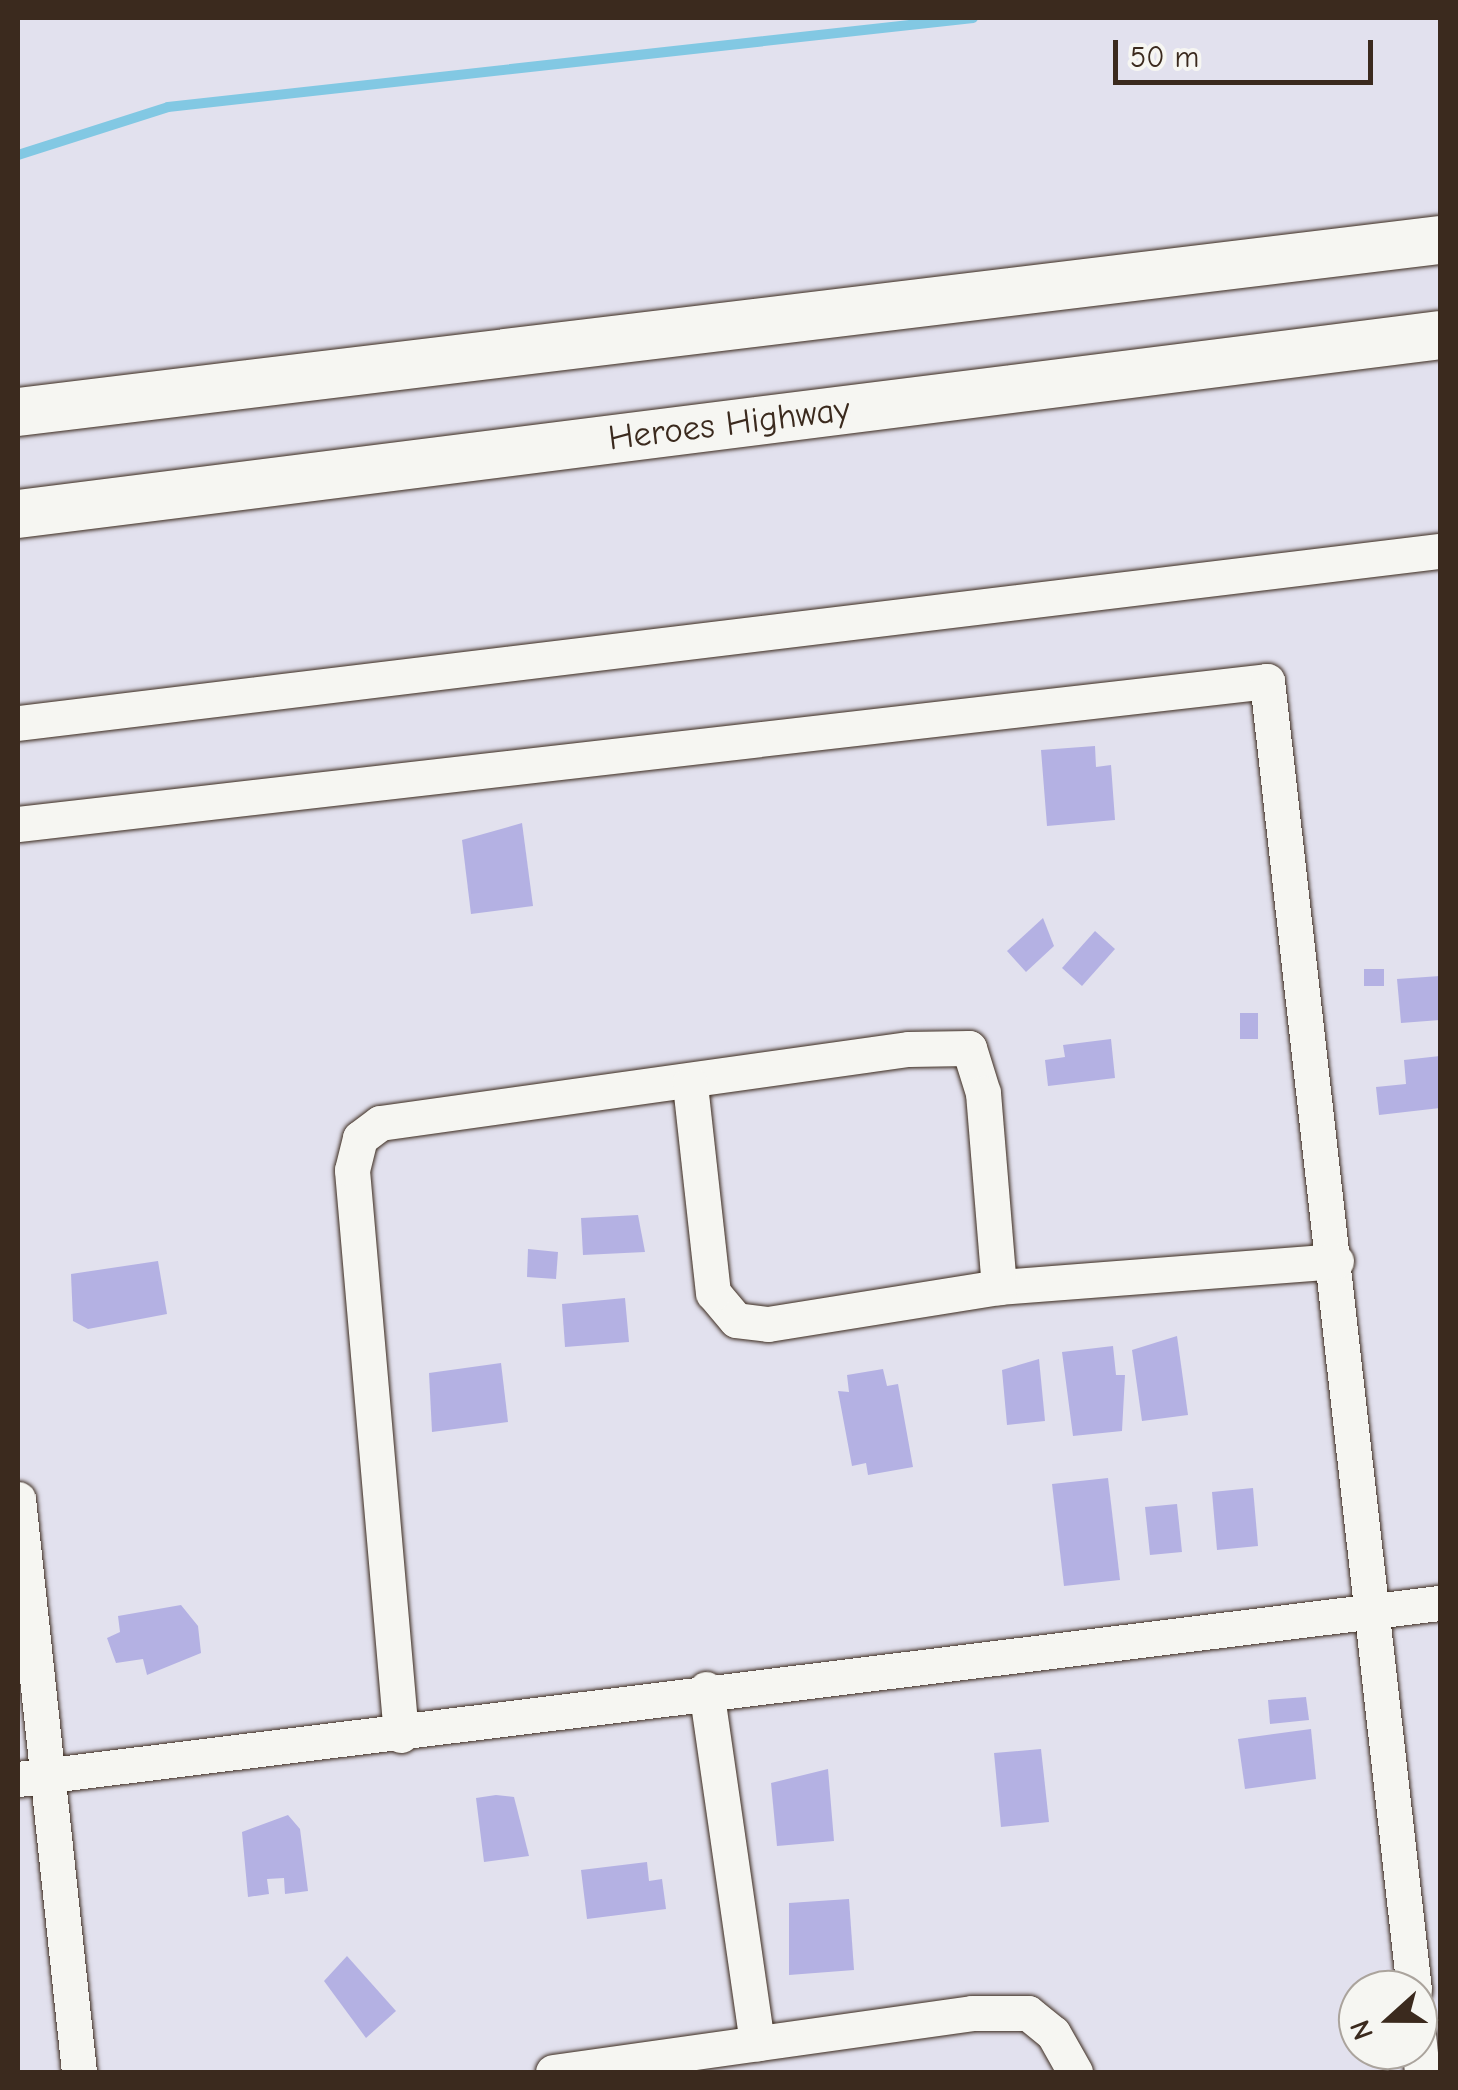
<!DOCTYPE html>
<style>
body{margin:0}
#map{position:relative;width:1458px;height:2090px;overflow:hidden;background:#e2e1ee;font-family:"Comic Neue",sans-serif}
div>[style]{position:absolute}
.stream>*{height:10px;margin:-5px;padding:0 5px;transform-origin:5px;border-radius:5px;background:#82c8e3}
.building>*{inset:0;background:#b4b1e3}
.roads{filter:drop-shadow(0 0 2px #3b2a1e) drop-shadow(0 0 2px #3b2a1e)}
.street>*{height:35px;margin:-17.5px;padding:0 17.5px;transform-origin:17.5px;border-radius:17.5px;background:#f6f6f2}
.secondary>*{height:48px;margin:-24px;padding:0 24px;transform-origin:24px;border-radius:24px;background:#f6f6f2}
span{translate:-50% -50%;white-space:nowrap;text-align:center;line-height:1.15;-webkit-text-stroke:8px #f6f6f2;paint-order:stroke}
.street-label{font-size:35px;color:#3b2a1e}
.frame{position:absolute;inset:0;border:20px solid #3b2a1e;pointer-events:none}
.north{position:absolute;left:1338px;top:1970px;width:100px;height:100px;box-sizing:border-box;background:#f6f6f2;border:2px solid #aba49d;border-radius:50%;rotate:249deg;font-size:28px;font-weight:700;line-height:40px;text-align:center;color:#3b2a1e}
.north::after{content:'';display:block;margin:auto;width:35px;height:45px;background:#3b2a1e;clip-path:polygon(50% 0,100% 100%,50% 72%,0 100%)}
.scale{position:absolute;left:1113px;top:40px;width:260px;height:45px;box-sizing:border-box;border:5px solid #3b2a1e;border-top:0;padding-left:12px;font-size:30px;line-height:35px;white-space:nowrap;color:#3b2a1e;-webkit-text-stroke:8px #f6f6f2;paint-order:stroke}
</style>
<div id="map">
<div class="stream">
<i style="left:18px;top:155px;width:157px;rotate:-17.7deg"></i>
<i style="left:168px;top:107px;width:810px;rotate:-6.31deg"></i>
</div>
<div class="building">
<i style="clip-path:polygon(1095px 746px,1096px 767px,1111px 765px,1115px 820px,1047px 826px,1041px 750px)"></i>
<i style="clip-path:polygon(522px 823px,533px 906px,471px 914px,462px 840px)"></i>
<i style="clip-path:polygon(1043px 918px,1054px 946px,1026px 972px,1007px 951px)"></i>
<i style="clip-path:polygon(1095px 931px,1115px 949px,1082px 986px,1062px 968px)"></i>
<i style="clip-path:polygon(1364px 969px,1384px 969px,1384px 986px,1364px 986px)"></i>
<i style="clip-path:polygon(1440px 976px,1440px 1020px,1401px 1023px,1397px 979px)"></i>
<i style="clip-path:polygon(1240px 1013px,1258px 1013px,1258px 1039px,1240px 1039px)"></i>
<i style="clip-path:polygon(1111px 1039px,1115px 1078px,1048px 1086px,1045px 1060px,1065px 1057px,1063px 1045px)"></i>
<i style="clip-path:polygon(1440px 1056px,1440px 1108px,1379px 1115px,1376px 1087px,1406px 1084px,1404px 1060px)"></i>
<i style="clip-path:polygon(638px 1215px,645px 1252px,583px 1255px,581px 1218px)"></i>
<i style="clip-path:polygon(528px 1249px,558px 1252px,556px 1279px,527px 1277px)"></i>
<i style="clip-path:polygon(158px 1261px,167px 1314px,88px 1329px,73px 1321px,71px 1274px)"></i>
<i style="clip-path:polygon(625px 1298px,629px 1342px,565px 1347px,562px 1304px)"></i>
<i style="clip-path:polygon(1177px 1336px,1188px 1415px,1142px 1421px,1132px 1350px)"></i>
<i style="clip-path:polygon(1113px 1346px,1116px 1375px,1125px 1375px,1122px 1431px,1073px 1436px,1062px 1352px)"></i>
<i style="clip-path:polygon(1039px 1359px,1045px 1421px,1007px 1425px,1002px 1370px)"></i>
<i style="clip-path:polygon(501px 1363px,508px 1422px,432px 1432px,429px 1373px)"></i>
<i style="clip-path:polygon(883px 1369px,887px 1386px,898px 1384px,913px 1467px,868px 1475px,866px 1463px,852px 1466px,838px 1391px,849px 1392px,847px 1375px)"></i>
<i style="clip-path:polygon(1108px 1478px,1120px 1580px,1064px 1586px,1052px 1484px)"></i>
<i style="clip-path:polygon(1253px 1488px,1258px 1546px,1217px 1550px,1212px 1492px)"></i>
<i style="clip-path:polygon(1177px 1504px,1182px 1552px,1150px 1555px,1145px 1507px)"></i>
<i style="clip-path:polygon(181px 1605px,198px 1626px,201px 1653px,147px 1675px,143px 1659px,116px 1663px,107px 1638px,120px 1632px,118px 1616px)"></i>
<i style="clip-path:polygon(1306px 1697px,1309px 1720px,1270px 1724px,1268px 1700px)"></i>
<i style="clip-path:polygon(1311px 1729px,1316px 1779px,1245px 1789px,1238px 1739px)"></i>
<i style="clip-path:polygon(1041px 1749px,1049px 1822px,1001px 1827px,994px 1753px)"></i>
<i style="clip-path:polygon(828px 1769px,834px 1841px,777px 1846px,771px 1783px)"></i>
<i style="clip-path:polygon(496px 1795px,514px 1797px,529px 1856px,484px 1862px,476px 1798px)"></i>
<i style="clip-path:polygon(288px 1815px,300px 1829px,308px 1891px,285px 1894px,284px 1878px,267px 1879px,269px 1894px,248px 1897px,242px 1832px)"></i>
<i style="clip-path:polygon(647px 1862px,649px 1881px,662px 1879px,666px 1909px,587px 1919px,581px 1870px)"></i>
<i style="clip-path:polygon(849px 1899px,854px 1970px,789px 1975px,789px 1903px)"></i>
<i style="clip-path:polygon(347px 1956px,396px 2011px,366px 2038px,324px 1981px)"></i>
</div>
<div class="roads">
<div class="street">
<i style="left:18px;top:723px;width:1432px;rotate:-6.9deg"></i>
<i style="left:18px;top:824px;width:1257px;rotate:-6.53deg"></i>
<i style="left:1267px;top:681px;width:1317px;rotate:83.59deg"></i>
<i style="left:999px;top:1287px;width:338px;rotate:-4.4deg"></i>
<i style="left:18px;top:1499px;width:576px;rotate:83.92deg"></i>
<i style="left:706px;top:1689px;width:358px;rotate:81.8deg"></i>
<i style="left:401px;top:1735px;width:567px;rotate:-94.96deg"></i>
<i style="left:352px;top:1170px;width:33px;rotate:-76deg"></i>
<i style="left:360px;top:1138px;width:25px;rotate:-37deg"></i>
<i style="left:380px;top:1123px;width:533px;rotate:-7.98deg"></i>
<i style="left:908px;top:1049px;width:61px;rotate:-0.9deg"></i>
<i style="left:969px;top:1048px;width:47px;rotate:72.7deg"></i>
<i style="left:983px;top:1093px;width:195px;rotate:85.3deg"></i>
<i style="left:999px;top:1287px;width:234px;rotate:170.9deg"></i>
<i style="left:768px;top:1324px;width:32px;rotate:-173deg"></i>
<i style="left:736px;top:1320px;width:35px;rotate:-130deg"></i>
<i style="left:713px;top:1293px;width:211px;rotate:-96.3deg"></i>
<i style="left:18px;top:1779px;width:1433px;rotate:-7.06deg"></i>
<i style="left:1418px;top:2034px;width:38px;rotate:84deg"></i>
<i style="left:553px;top:2072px;width:423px;rotate:-8deg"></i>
<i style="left:972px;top:2013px;width:56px"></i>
<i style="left:1028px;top:2013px;width:32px;rotate:39deg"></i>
<i style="left:1053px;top:2033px;width:45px;rotate:60.6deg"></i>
</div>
<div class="secondary">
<i style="left:18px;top:412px;width:1432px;rotate:-6.9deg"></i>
<i style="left:18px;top:514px;width:1433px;rotate:-7.17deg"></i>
</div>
</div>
<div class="street-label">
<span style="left:729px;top:424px;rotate:-7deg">Heroes Highway</span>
</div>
<div class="frame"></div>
<div class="north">N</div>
<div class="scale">50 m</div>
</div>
